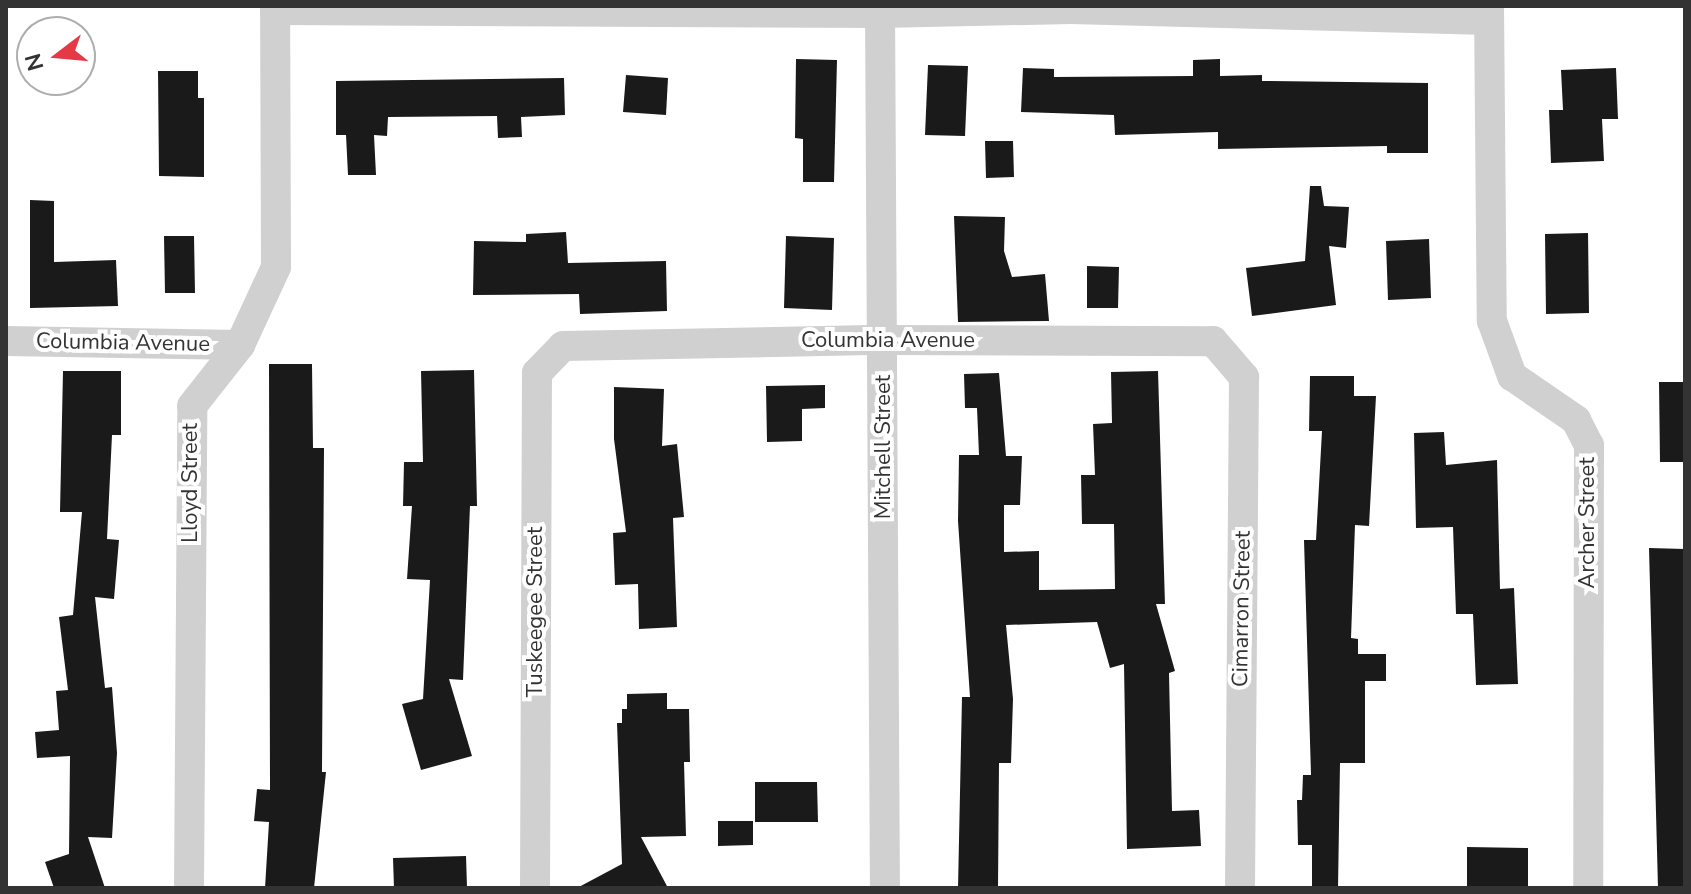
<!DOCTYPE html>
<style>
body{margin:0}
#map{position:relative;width:1691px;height:894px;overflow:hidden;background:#fff;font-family:"Nunito Sans",sans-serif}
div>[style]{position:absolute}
.building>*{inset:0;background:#1a1a1a}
.street>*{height:30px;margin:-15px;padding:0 15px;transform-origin:15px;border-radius:15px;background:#d0d0d0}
span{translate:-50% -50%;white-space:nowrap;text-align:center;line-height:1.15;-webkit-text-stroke:8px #fff;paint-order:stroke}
.street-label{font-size:22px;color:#333}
.frame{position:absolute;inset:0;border:8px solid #333;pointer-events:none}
.north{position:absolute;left:16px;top:16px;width:80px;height:80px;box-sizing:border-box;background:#fff;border:2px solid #adadad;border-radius:50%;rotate:254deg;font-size:22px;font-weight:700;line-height:32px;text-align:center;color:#333}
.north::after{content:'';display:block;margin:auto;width:28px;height:36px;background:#e63946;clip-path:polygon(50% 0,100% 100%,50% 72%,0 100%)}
</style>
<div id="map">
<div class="building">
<i style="clip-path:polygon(796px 59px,837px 60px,834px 182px,803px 182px,803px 139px,795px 138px)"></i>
<i style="clip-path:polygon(1220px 59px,1220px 76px,1262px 75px,1262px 81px,1428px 83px,1428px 153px,1387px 153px,1387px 146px,1218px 149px,1218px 132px,1115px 135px,1114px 115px,1021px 112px,1023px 68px,1054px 69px,1054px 77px,1193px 76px,1193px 60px)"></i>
<i style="clip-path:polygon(928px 65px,968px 66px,965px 136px,925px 135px)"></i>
<i style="clip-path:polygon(1616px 68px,1618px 119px,1602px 119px,1604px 161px,1551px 163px,1549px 110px,1563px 110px,1561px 70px)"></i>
<i style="clip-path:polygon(158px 71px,198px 71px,198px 98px,204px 98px,204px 177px,159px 176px)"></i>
<i style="clip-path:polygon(626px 75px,668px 78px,666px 115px,623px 112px)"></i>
<i style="clip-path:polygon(564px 78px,565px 115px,521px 117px,522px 137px,498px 138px,497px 116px,388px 117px,387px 136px,374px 135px,376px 175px,348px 175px,346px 135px,336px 135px,336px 81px)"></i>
<i style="clip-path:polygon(985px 141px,1013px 141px,1014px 177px,986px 178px)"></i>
<i style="clip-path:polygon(1310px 186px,1321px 186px,1324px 206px,1349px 207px,1346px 248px,1329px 246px,1336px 305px,1252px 316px,1246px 268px,1305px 261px)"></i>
<i style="clip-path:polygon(30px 200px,54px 201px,54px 262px,116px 260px,118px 306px,30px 308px)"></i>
<i style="clip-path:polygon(954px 216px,1005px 217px,1004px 251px,1012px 277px,1045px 274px,1049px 321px,958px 322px)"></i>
<i style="clip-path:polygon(566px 232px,568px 263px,666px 261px,667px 311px,580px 314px,579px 294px,473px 295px,474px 241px,526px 242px,526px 234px)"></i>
<i style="clip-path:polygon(1588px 233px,1589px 313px,1546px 314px,1545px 234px)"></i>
<i style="clip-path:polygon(164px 236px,194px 236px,195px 293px,165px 293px)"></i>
<i style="clip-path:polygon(786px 236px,834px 238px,832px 310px,784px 308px)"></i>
<i style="clip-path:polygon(1429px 239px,1431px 298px,1388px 300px,1386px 241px)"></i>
<i style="clip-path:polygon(1087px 266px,1119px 267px,1118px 308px,1087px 308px)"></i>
<i style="clip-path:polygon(269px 364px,312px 364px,313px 448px,324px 448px,322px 772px,326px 772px,314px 888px,265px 888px,269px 822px,254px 821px,257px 789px,270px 790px)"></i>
<i style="clip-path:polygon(474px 370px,477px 506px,470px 506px,463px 680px,449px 679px,472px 756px,421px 770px,402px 704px,423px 699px,430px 580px,407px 579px,412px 506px,403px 506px,404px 462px,423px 462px,421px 371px)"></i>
<i style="clip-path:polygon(63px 371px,121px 371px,121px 435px,112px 435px,107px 539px,119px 540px,114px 599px,95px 597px,105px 688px,112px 687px,117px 753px,112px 838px,88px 837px,105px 888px,54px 888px,45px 862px,69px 854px,70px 756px,37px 758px,35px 732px,59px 730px,56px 691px,68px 690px,59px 617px,73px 615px,82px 512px,60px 512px)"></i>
<i style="clip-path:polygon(1158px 371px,1165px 604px,1156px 604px,1175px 671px,1169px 673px,1172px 811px,1199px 810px,1201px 846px,1127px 849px,1124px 664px,1110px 668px,1097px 622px,1006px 625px,1013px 699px,1011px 763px,999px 763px,998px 888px,958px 888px,962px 697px,970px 697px,958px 521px,959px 455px,979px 455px,977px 408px,965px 408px,964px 374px,999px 373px,1006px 456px,1022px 456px,1020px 505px,1004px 505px,1004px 552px,1039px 551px,1039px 590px,1115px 589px,1114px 524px,1082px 524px,1081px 475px,1095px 475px,1093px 424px,1112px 423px,1111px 372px)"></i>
<i style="clip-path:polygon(1310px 376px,1354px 376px,1354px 396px,1376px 396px,1369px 526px,1355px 525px,1351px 638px,1358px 639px,1358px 654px,1386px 654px,1386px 681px,1365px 681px,1365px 763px,1340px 763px,1338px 888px,1312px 888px,1312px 845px,1298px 845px,1297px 800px,1302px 800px,1303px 775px,1311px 775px,1304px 540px,1316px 540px,1322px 431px,1309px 431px)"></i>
<i style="clip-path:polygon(1659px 382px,1685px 382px,1685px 462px,1660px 462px)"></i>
<i style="clip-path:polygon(825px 385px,825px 408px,802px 409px,802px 441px,767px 442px,766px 386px)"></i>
<i style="clip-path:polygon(614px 387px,664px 389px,662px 446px,677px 444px,684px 517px,673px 518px,677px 627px,639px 629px,638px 584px,615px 585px,613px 533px,626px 532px,614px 439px)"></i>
<i style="clip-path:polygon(1444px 432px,1446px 465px,1497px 460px,1500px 589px,1514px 588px,1518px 684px,1476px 685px,1473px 614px,1456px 614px,1453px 527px,1416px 528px,1414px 433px)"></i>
<i style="clip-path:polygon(1649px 548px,1685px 549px,1685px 888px,1658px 888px)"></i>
<i style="clip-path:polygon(667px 693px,667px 709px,689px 709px,690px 762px,684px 762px,686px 836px,641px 837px,668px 888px,577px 888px,622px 864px,617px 723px,622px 723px,622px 709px,627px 709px,627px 694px)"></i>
<i style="clip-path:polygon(755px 782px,817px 782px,818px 822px,755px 822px)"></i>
<i style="clip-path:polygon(718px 821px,753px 821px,753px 845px,718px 846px)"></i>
<i style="clip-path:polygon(1467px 847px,1528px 848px,1528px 888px,1467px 888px)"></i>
<i style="clip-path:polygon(466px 856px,467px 888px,394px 888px,393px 858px)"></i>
</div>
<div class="street">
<i style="left:880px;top:6px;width:882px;rotate:89.68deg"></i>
<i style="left:1489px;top:6px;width:315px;rotate:89.5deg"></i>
<i style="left:1492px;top:321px;width:59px;rotate:70deg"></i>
<i style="left:1512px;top:376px;width:78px;rotate:34.5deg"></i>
<i style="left:1576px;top:420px;width:28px;rotate:63deg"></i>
<i style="left:1589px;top:445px;width:443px;rotate:90.1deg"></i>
<i style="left:275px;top:10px;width:605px;rotate:0.28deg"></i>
<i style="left:880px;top:13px;width:191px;rotate:-1.2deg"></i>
<i style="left:1071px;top:9px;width:418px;rotate:1.5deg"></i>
<i style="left:6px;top:341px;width:234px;rotate:1deg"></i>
<i style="left:189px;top:888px;width:482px;rotate:-89.6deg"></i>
<i style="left:192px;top:406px;width:78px;rotate:-51.8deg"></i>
<i style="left:240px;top:345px;width:86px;rotate:-65.2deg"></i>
<i style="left:276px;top:267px;width:261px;rotate:-90.2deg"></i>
<i style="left:535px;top:888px;width:515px;rotate:-89.78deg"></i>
<i style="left:537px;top:373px;width:37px;rotate:-46deg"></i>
<i style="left:563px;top:346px;width:320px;rotate:-1.1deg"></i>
<i style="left:883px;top:340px;width:330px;rotate:0.2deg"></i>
<i style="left:1213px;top:341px;width:48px;rotate:49.3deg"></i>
<i style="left:1244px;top:377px;width:511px;rotate:90.45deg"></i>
</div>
<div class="street-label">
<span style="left:888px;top:341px">Columbia Avenue</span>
<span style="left:123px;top:343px;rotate:1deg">Columbia Avenue</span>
<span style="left:884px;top:447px;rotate:-90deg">Mitchell Street</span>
<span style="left:191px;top:483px;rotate:-90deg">Lloyd Street</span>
<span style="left:1588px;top:523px;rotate:-90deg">Archer Street</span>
<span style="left:1242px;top:609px;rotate:-89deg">Cimarron Street</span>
<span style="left:536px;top:612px;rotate:-90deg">Tuskeegee Street</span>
</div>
<div class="frame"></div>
<div class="north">N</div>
</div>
